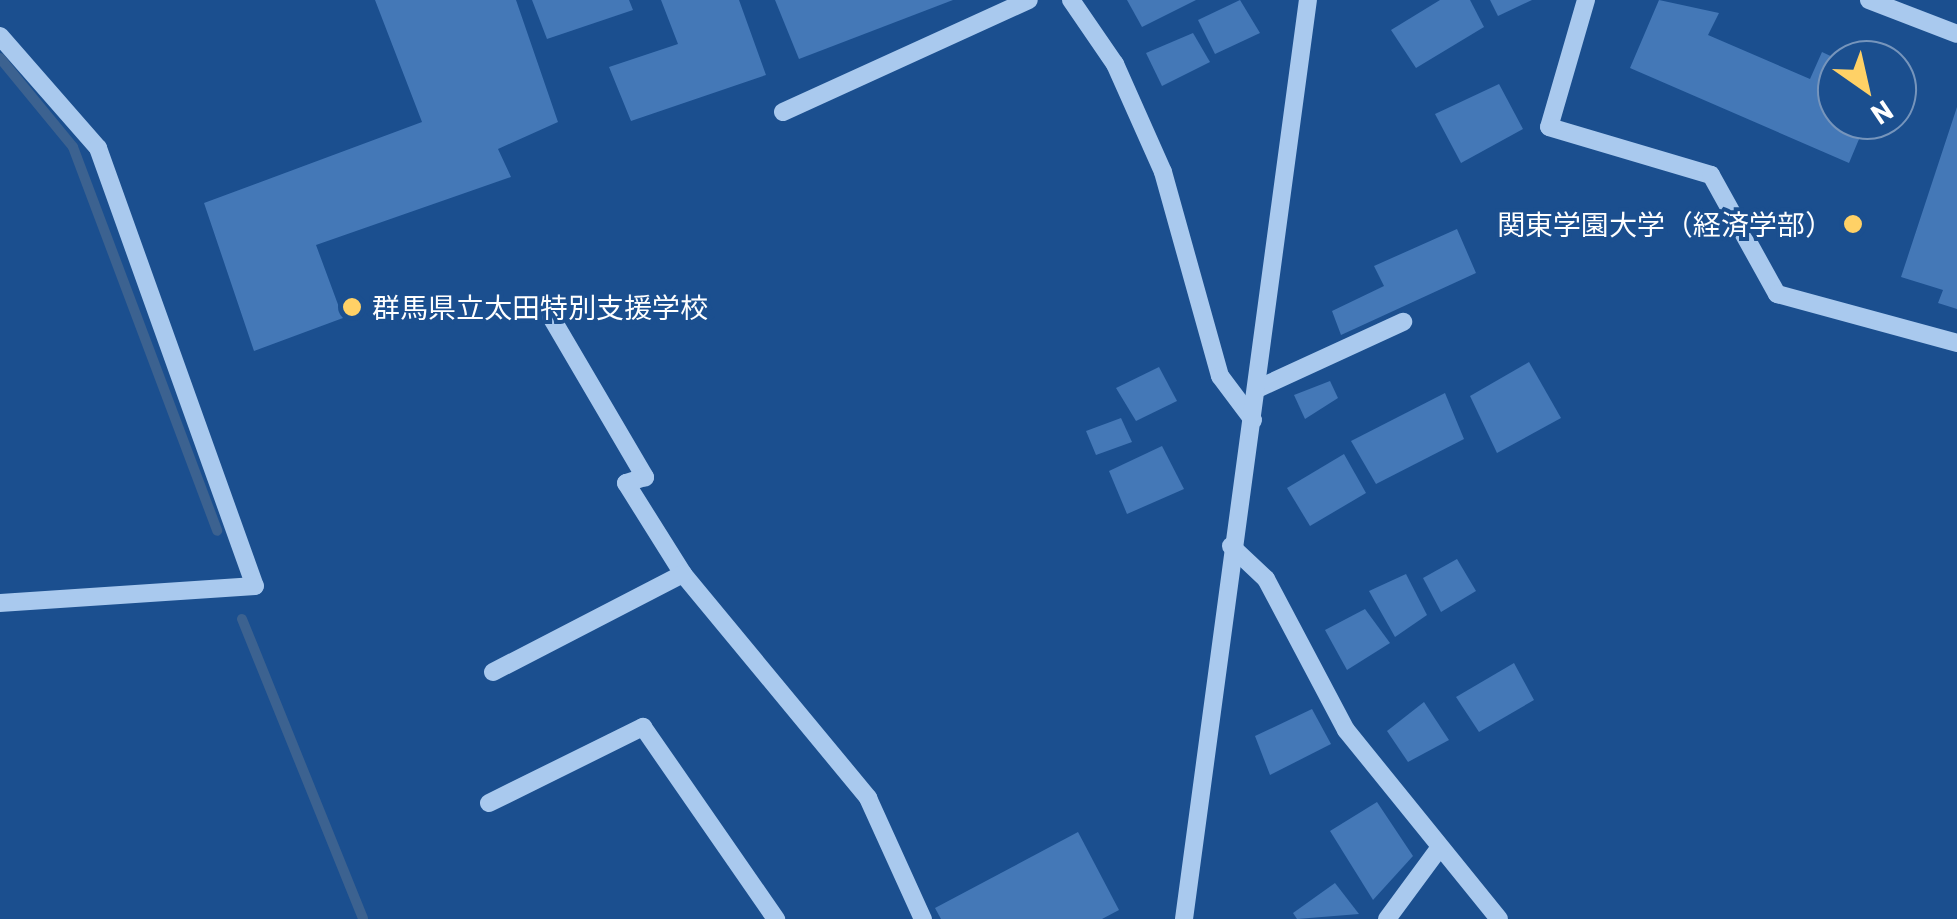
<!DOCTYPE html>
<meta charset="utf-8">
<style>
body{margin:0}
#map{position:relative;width:1957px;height:919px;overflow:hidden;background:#1b4f8f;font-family:Barlow,"Noto Sans JP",sans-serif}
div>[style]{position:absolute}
.stream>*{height:10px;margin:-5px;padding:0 5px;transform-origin:5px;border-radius:5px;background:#3c6290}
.building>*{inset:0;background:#4478b7}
.minor>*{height:18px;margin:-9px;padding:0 9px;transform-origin:9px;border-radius:9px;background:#a9c9ee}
.dots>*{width:28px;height:28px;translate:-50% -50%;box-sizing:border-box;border:5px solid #1b4f8f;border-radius:50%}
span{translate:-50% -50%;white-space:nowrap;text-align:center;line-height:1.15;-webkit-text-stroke:8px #1b4f8f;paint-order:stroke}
.poi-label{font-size:28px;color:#fff}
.right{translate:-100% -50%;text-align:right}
.left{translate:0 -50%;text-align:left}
.north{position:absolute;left:1817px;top:40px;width:100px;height:100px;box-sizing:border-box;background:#1b4f8f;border:2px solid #7695bc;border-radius:50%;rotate:146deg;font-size:28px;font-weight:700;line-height:40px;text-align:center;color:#fff}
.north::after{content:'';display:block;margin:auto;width:35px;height:45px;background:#ffd166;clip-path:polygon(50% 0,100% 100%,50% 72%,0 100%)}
</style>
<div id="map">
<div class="stream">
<i style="left:0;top:58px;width:115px;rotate:50.6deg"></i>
<i style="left:73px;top:147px;width:410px;rotate:69.4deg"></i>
<i style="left:242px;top:619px;width:323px;rotate:68deg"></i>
</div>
<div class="building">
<i style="clip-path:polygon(375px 0,516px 0,558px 122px,498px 149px,511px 177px,316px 245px,343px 318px,254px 351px,204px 203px,422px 122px)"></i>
<i style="clip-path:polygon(532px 0,629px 0,633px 10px,547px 39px)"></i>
<i style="clip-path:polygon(661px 0,739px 0,766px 75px,631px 121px,609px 67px,678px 44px)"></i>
<i style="clip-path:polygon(775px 0,953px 0,799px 59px)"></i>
<i style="clip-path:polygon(1127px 0,1196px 0,1142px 27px)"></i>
<i style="clip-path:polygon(1240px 0,1260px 33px,1215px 54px,1198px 20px)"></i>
<i style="clip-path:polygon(1440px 0,1470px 0,1484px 27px,1416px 68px,1391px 30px)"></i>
<i style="clip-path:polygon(1490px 0,1532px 0,1498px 16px)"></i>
<i style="clip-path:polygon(1659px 0,1719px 13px,1708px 35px,1810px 79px,1822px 52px,1837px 59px,1837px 120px,1867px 120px,1849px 163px,1630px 68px)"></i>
<i style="clip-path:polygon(1193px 33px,1210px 62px,1162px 86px,1146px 53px)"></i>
<i style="clip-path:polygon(1499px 84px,1523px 129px,1461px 163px,1435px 114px)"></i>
<i style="clip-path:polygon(1957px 107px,1957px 309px,1938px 303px,1943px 290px,1901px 277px)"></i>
<i style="clip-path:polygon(1457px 229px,1476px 273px,1341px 335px,1332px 311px,1384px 286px,1374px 266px)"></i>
<i style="clip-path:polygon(1529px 362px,1561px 418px,1497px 453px,1470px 396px)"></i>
<i style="clip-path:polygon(1159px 367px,1177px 401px,1136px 421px,1116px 388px)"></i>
<i style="clip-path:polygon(1330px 381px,1338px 398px,1305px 419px,1294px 395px)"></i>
<i style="clip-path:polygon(1445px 393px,1464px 439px,1376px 484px,1351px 441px)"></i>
<i style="clip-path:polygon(1121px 418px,1132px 442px,1096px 455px,1086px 431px)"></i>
<i style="clip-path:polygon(1162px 446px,1184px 489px,1127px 514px,1109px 471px)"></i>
<i style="clip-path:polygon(1344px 454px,1366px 493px,1310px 526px,1287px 488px)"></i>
<i style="clip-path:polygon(1457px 559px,1476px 591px,1441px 612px,1423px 578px)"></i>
<i style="clip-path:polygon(1406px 574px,1427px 615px,1395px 637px,1369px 591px)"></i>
<i style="clip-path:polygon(1365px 609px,1390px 643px,1347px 670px,1325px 630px)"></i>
<i style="clip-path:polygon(1514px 663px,1534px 700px,1479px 732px,1456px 697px)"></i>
<i style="clip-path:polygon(1424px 702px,1449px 740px,1408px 762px,1387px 731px)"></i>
<i style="clip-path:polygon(1312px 709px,1331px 744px,1270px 775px,1255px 736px)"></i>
<i style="clip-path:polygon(1377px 802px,1413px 856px,1373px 900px,1330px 831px)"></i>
<i style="clip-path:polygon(1078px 832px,1119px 910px,1102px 919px,941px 919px,935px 908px)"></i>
<i style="clip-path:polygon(1335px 883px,1359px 914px,1297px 919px,1293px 913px)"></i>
</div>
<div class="minor">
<i style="left:1071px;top:0;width:78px;rotate:55.5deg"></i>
<i style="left:1115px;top:64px;width:118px;rotate:66deg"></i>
<i style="left:1163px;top:172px;width:212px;rotate:74.4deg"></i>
<i style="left:1220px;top:376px;width:55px;rotate:53.1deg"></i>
<i style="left:1586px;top:0;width:132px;rotate:106.2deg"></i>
<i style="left:1549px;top:127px;width:169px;rotate:16.5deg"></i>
<i style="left:1711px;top:175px;width:136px;rotate:61deg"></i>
<i style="left:1777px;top:294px;width:187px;rotate:15.2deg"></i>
<i style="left:1869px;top:0;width:94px;rotate:21.1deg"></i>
<i style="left:0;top:36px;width:149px;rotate:48.8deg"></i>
<i style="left:98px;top:148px;width:465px;rotate:70.3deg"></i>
<i style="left:255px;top:586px;width:256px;rotate:176.2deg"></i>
<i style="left:783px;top:112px;width:270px;rotate:-24.5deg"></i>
<i style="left:551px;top:317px;width:186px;rotate:59.6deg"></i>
<i style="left:645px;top:477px;width:20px;rotate:162deg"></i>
<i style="left:626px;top:483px;width:107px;rotate:57.9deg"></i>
<i style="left:683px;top:574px;width:291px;rotate:50.4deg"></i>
<i style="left:868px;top:798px;width:133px;rotate:65.6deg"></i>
<i style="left:1257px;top:389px;width:161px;rotate:-24.7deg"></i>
<i style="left:1231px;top:546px;width:48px;rotate:43.3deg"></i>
<i style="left:1266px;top:579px;width:171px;rotate:62.1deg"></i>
<i style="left:1346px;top:730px;width:243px;rotate:51deg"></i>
<i style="left:493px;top:672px;width:214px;rotate:-27.3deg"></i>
<i style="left:489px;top:803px;width:172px;rotate:-26.3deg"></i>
<i style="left:643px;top:727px;width:234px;rotate:55.3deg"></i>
<i style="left:1184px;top:919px;width:927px;rotate:-82.32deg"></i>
<i style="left:1387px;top:919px;width:89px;rotate:-53.6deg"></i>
</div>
<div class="dots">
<i style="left:1853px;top:224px;background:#ffd166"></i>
<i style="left:352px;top:307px;background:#ffd166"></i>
</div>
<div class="poi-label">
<span class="right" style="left:1833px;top:224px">関東学園大学（経済学部）</span>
<span class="left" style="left:372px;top:307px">群馬県立太田特別支援学校</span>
</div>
<div class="north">N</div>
</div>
